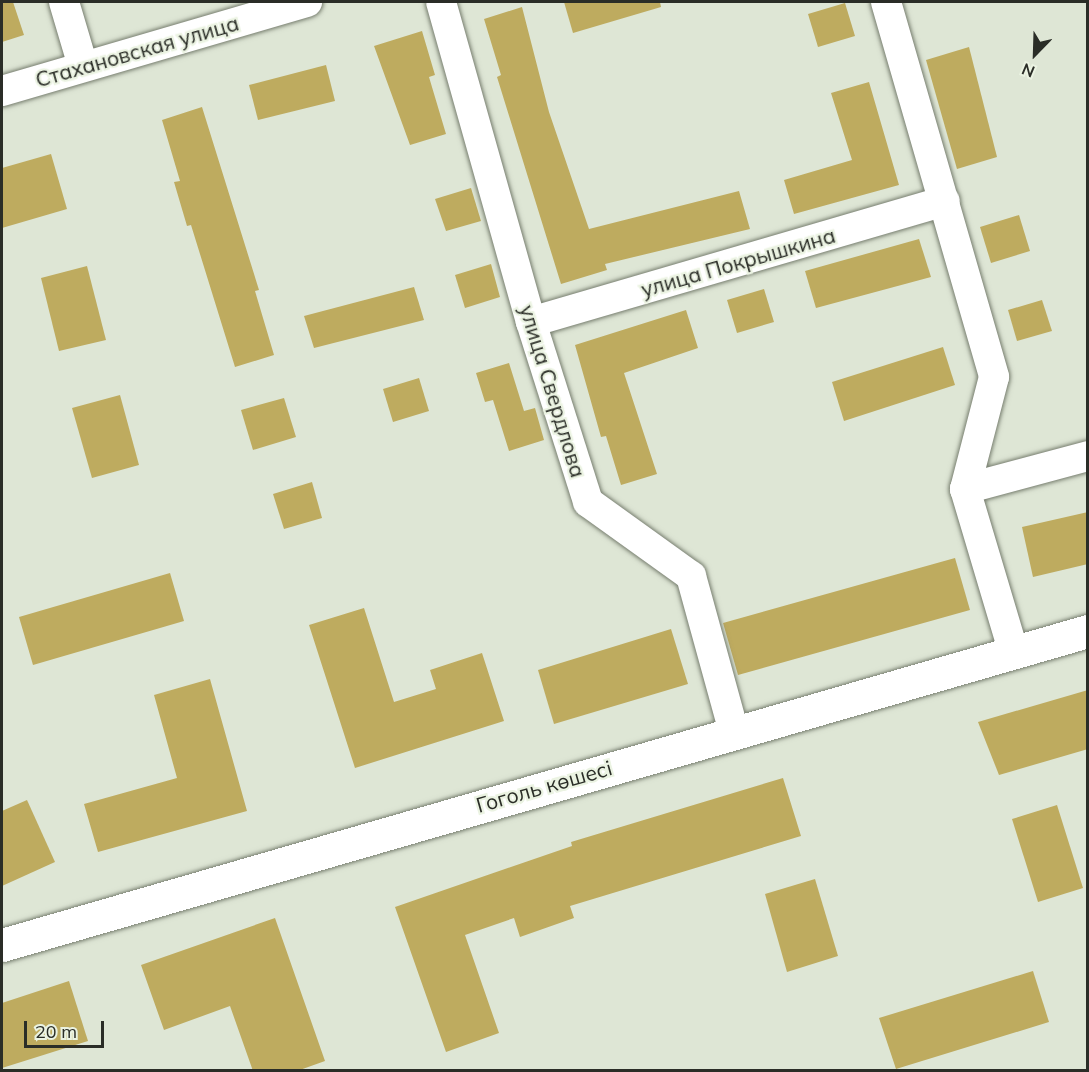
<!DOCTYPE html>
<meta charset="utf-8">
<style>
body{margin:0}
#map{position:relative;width:1089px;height:1072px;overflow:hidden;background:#dee6d5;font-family:Mulish,sans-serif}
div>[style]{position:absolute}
.building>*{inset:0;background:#beab5f}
.roads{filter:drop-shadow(0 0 2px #777e6f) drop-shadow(0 0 2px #777e6f)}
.street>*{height:30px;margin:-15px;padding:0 15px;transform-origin:15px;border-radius:15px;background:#fff}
.secondary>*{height:33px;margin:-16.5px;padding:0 16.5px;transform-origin:16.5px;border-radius:16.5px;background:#fff}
span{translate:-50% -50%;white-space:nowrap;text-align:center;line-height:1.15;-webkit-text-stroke:4.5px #ebf3e2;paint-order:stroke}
.street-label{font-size:21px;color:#2a2d27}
.frame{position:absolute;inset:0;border:3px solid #2a2d27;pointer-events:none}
.north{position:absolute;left:1005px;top:24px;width:60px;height:60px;-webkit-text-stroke:4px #ebf3e2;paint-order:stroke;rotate:203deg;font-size:16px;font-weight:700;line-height:24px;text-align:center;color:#2a2d27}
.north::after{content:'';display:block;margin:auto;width:21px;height:27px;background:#2a2d27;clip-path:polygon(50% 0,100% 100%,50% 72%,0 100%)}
.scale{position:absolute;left:24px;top:1021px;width:80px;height:27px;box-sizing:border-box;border:3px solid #2a2d27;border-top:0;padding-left:8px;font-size:18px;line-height:21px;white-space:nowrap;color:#2a2d27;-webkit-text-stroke:4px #ebf3e2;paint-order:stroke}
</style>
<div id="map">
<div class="building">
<i style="clip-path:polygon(2px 2px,13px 2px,24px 35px,2px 42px)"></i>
<i style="clip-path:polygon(564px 2px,660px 2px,661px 7px,573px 33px)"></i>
<i style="clip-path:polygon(845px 3px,855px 36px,818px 47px,808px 14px)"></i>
<i style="clip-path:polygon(522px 7px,549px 112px,589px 229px,739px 191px,750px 229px,605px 264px,607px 270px,561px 284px,497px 77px,501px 75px,484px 19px)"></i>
<i style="clip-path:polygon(422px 31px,435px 75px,429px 77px,446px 134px,410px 145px,374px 46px)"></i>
<i style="clip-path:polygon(969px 47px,997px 157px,957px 169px,926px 60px)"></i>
<i style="clip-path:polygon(326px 65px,335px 101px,258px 120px,249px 85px)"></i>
<i style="clip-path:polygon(869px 82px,899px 185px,794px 214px,784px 180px,852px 160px,831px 93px)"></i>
<i style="clip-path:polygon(202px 107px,259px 290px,255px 291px,274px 355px,235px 367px,191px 225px,187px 226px,174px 182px,180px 181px,162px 120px)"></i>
<i style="clip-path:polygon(51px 154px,67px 209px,2px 228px,2px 168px)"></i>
<i style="clip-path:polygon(471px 188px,481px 221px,446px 231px,435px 199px)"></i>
<i style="clip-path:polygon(1019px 215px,1030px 251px,991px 263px,980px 227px)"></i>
<i style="clip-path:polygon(919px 239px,931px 277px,816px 308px,805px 271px)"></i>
<i style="clip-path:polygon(491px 264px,500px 297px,465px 308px,455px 275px)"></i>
<i style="clip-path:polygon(87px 266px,106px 340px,59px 351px,41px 278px)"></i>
<i style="clip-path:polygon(414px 287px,424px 320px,314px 348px,304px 316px)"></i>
<i style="clip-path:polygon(764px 289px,774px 322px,737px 333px,727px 300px)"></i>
<i style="clip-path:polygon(1042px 300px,1052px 331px,1017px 341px,1008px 310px)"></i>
<i style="clip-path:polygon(686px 310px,698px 348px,624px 373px,657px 474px,621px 485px,606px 436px,601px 437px,575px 345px)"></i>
<i style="clip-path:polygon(943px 347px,955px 385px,844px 421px,832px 382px)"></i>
<i style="clip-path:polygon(509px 363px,524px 411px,535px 408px,544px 440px,509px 451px,493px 400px,485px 402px,476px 373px)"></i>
<i style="clip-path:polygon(419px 378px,429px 411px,393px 422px,383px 389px)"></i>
<i style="clip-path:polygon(120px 395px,139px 465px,92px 478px,72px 408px)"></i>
<i style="clip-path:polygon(284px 398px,296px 437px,253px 450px,241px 410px)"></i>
<i style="clip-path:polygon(312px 482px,322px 518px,284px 529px,273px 494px)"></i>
<i style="clip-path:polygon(1088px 512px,1088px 564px,1033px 577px,1022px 527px)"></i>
<i style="clip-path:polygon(955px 558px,970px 610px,738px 675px,723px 623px)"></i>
<i style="clip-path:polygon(170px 573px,184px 621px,33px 665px,19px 617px)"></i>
<i style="clip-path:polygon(364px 608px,394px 702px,436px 689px,430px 670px,482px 653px,504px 721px,355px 768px,309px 625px)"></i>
<i style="clip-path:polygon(671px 629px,688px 684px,554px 724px,538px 670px)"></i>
<i style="clip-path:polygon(210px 679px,247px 811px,98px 852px,84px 804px,177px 778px,154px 695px)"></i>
<i style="clip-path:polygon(1088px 690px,1088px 749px,999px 775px,978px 722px)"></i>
<i style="clip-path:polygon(783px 778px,801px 836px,570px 906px,574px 918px,520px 937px,514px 918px,465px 935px,499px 1033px,446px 1052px,395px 907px,572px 846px,571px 842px)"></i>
<i style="clip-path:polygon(27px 800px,55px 862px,2px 886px,2px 811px)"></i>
<i style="clip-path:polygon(1057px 805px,1083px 888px,1038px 902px,1012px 819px)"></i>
<i style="clip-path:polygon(815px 879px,838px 956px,787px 972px,765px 894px)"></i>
<i style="clip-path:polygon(275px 918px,325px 1061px,297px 1071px,253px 1071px,230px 1006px,164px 1030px,141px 965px)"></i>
<i style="clip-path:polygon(1033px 971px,1049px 1022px,896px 1069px,879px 1018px)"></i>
<i style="clip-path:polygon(69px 981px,88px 1041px,2px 1068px,2px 1003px)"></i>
</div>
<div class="roads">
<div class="street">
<i style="left:64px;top:2px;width:67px;rotate:73.5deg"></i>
<i style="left:441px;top:2px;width:332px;rotate:74.3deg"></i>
<i style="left:531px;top:322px;width:189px;rotate:72.4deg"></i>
<i style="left:588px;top:502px;width:127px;rotate:35.7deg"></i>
<i style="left:691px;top:576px;width:162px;rotate:74.6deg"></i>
<i style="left:886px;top:2px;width:390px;rotate:73.9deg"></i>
<i style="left:994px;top:377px;width:116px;rotate:104.5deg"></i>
<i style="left:965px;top:489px;width:171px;rotate:73.4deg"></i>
<i style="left:2px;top:91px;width:318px;rotate:-16.3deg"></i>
<i style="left:531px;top:322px;width:431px;rotate:-16.3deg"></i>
<i style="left:965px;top:489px;width:127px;rotate:-15deg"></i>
</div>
<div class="secondary">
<i style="left:2px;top:945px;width:1130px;rotate:-16.13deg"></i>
</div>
</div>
<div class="street-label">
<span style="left:137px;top:51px;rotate:-16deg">Стахановская улица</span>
<span style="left:738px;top:262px;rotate:-16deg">улица Покрышкина</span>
<span style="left:553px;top:391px;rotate:73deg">улица Свердлова</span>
<span style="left:544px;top:786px;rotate:-16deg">Гоголь көшесі</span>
</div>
<div class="frame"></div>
<div class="north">N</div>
<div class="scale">20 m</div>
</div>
